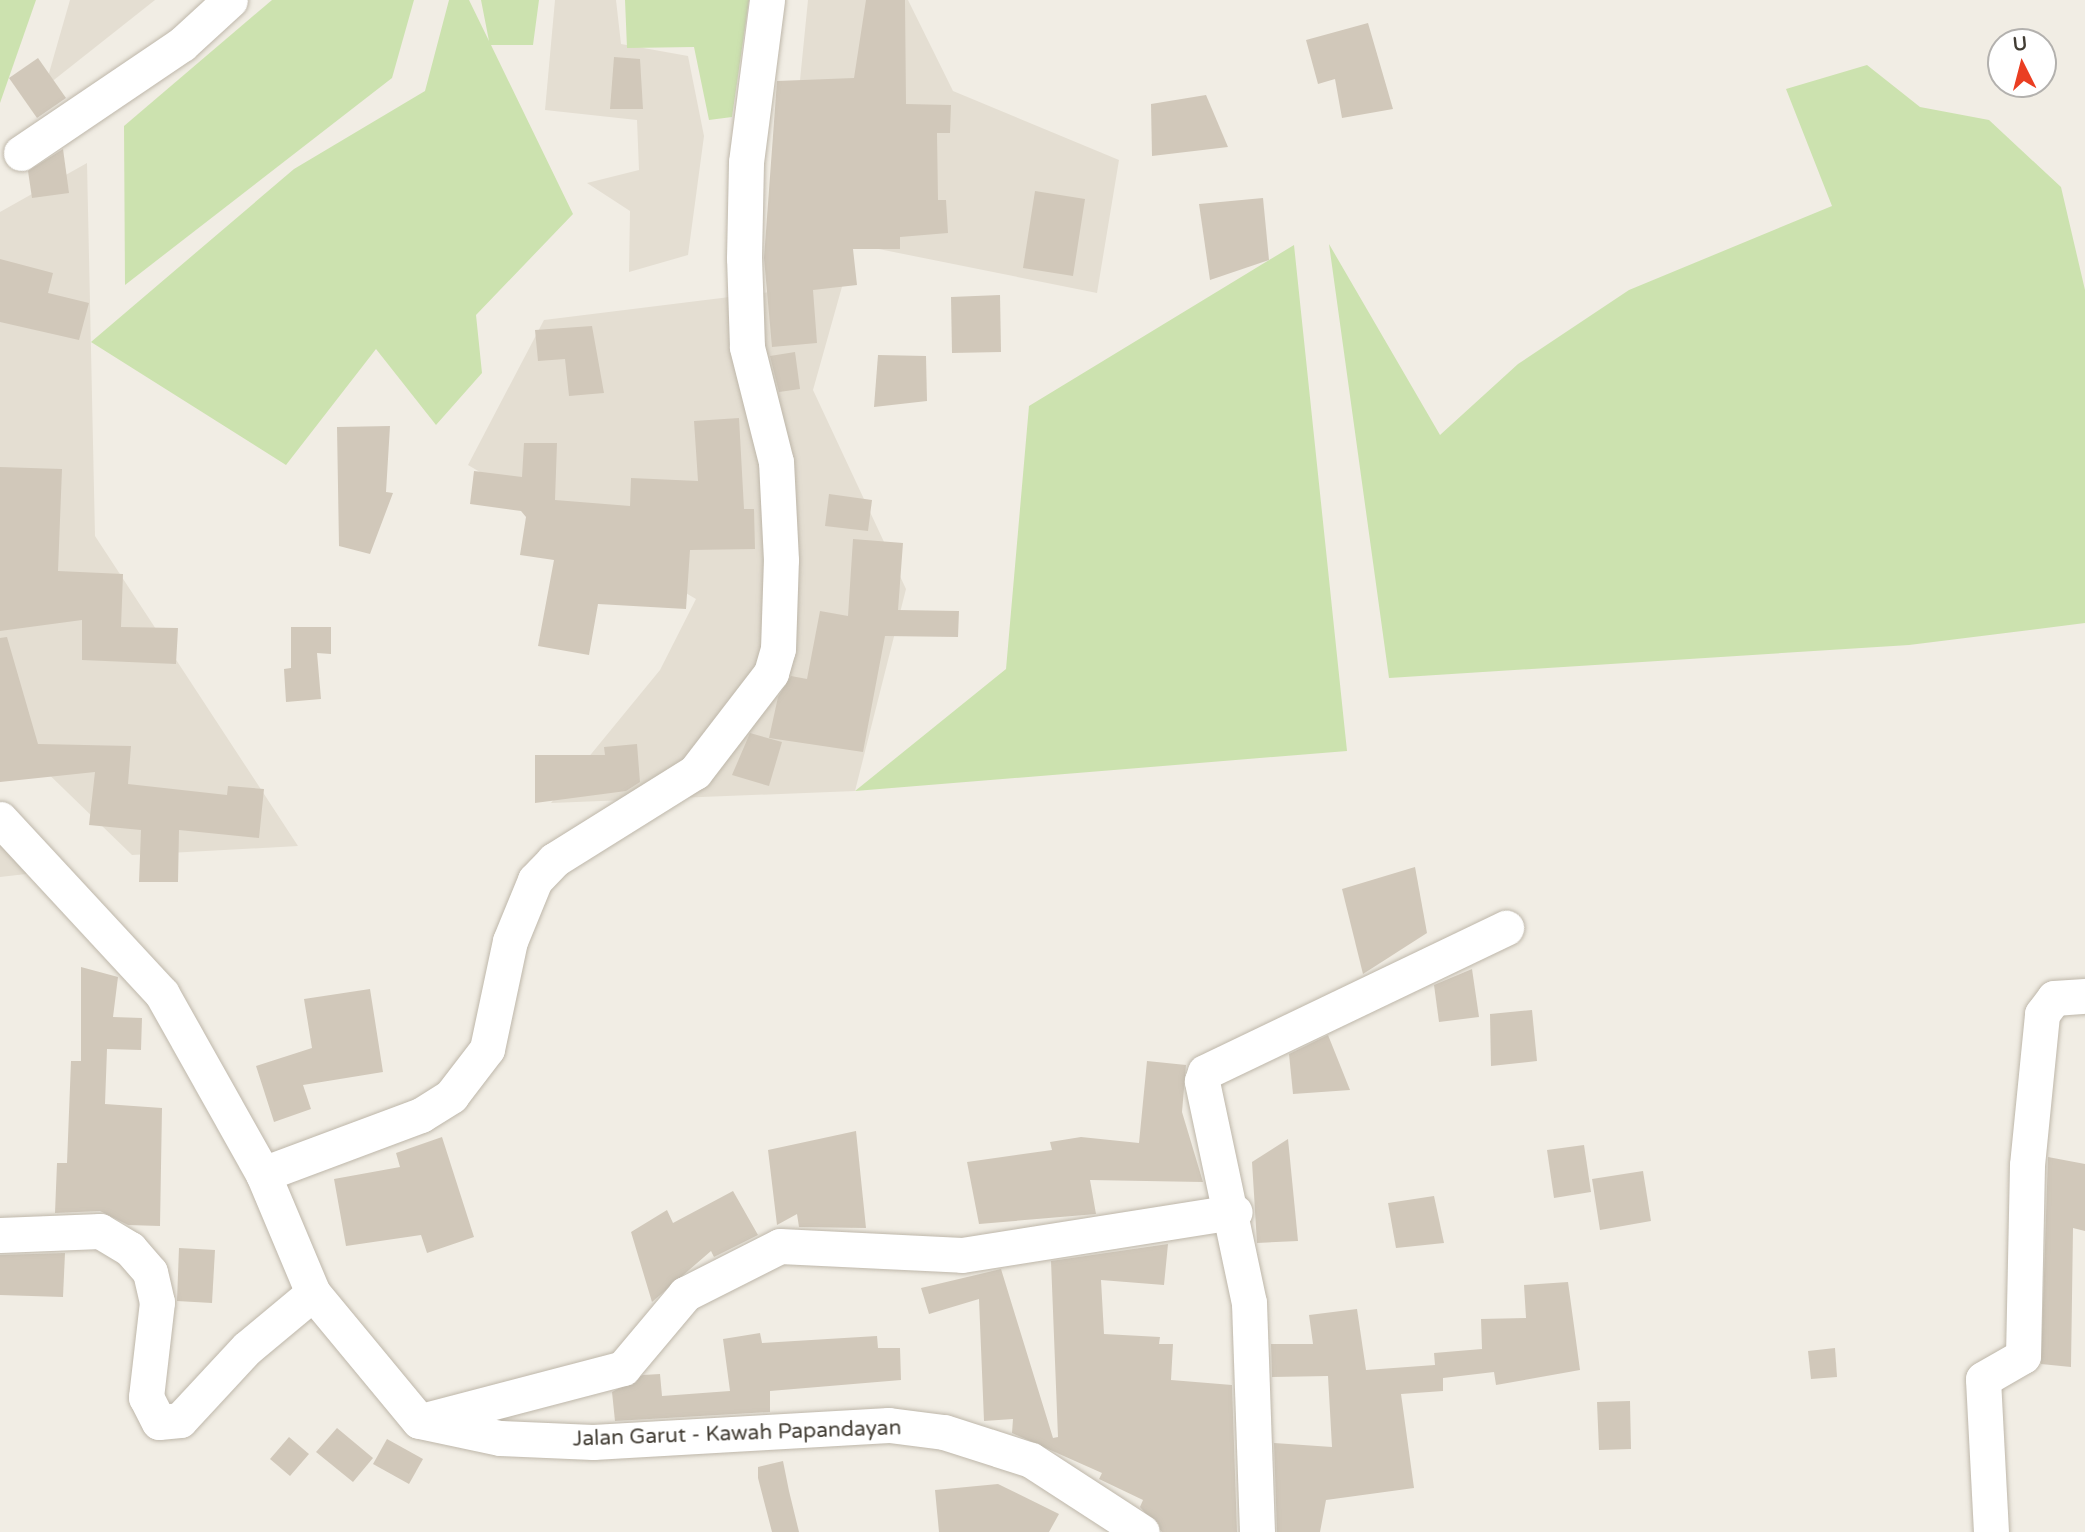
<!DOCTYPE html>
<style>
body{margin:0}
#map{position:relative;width:2085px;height:1532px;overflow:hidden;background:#f1ede4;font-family:"Varela Round",sans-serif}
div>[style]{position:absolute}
.residential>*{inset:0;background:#e4ded2}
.green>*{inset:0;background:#cce2af}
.building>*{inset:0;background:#d1c8ba}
.roads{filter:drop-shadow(0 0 2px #beb7aa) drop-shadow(0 0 2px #beb7aa)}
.minor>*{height:35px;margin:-17.5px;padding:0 17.5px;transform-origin:17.5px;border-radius:17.5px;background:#fff}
span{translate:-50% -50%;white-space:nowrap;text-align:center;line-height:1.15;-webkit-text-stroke:6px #fff;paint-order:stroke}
.street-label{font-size:21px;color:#423d34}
.north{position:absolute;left:1987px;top:28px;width:70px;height:70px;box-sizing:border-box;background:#fff;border:2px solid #b3b1ae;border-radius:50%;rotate:354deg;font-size:19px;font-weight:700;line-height:28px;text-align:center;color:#423d34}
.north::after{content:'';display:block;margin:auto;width:24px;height:32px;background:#ea3e22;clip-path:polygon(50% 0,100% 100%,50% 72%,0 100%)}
</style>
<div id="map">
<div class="residential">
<i style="clip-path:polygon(70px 0,155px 0,45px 87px)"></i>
<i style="clip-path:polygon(555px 0,616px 0,621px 44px,688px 56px,704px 136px,688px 255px,629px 272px,630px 211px,587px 183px,639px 170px,637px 120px,545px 110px)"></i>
<i style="clip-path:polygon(808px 0,908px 0,953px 91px,1119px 160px,1097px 293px,854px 244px,813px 390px,906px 589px,855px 791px,551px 803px,660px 670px,696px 599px,468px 465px,544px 320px,779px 291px)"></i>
<i style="clip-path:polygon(87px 163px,95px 536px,298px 846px,132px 855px,0 727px,0 212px)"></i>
<i style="clip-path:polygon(0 839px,35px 873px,0 877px)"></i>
</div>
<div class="green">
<i style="clip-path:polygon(0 0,36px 0,0 103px)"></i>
<i style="clip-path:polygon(272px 0,414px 0,392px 78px,125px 285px,124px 126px)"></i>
<i style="clip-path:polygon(449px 0,469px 0,489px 41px,481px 0,539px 0,533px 45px,491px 45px,573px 214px,476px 315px,482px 373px,436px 425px,376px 349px,286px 465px,91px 342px,294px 169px,425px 91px)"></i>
<i style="clip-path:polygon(625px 0,749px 0,732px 117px,709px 120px,694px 47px,627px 48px)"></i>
<i style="clip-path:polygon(1867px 65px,1920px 107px,1989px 120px,2061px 187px,2085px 290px,2085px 623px,1909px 645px,1389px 678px,1329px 244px,1440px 435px,1518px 364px,1629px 290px,1832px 206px,1786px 89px)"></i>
<i style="clip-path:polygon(1294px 245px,1347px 751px,855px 791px,1006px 669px,1029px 406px)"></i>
</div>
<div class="building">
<i style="clip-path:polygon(866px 0,905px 0,906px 104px,951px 105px,950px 133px,937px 133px,938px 200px,946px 200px,948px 233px,900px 237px,900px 249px,853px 249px,857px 285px,813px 290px,817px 343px,772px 347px,764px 258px,777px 81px,854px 78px)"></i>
<i style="clip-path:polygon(1368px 23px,1393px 109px,1342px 118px,1335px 79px,1318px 84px,1306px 40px)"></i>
<i style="clip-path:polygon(614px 57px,640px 59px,643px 109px,610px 109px)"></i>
<i style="clip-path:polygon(38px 58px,66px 98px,37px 118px,9px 78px)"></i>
<i style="clip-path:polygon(1206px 95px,1228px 147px,1152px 156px,1151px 104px)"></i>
<i style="clip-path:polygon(63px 149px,69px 193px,32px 198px,28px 171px)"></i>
<i style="clip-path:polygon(1035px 191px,1085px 199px,1073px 276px,1023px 268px)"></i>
<i style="clip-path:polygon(1263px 198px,1269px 260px,1210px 280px,1199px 204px)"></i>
<i style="clip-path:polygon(0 259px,53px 273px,48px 293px,89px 303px,79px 340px,0 322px)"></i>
<i style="clip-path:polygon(1000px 295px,1001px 352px,952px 353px,951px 297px)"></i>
<i style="clip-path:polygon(592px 326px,604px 393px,569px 396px,565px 359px,538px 361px,535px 330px)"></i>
<i style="clip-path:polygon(795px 352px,800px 389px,779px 392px,770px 356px)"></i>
<i style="clip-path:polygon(878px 355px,926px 356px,927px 401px,874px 407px)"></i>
<i style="clip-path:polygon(739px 418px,744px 509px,754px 509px,755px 549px,690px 550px,686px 609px,598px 604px,589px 655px,538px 646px,554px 560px,520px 555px,526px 517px,521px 511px,470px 504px,474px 471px,522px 477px,524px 443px,557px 443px,555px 500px,630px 506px,631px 478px,698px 481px,694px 421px)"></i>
<i style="clip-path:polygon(390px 426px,386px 492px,393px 493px,370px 554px,339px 546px,337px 427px)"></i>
<i style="clip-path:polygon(0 467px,62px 469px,58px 571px,123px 574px,121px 627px,178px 628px,176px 664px,82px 660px,82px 620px,0 631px)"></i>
<i style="clip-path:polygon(829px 494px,872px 500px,868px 531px,825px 526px)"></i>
<i style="clip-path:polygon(853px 539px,903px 543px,898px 610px,959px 611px,958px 637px,885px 636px,863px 752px,769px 738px,778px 697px,791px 676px,807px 679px,820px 611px,848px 616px)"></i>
<i style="clip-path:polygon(291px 627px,331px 627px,331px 654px,317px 653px,321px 699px,286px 702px,284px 669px,291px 668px)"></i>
<i style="clip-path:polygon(7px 637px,38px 744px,131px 746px,128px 784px,227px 795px,228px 786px,264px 789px,259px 838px,179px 830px,178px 882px,139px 882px,141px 830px,89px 825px,95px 772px,0 782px,0 638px)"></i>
<i style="clip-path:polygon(750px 733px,782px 742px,769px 786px,732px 775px)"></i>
<i style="clip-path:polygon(637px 744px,640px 782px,626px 791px,535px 803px,535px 755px,605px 755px,604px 747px)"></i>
<i style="clip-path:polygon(1415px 867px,1427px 933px,1363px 974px,1342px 889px)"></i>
<i style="clip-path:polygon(81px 967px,118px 977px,113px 1017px,142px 1018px,141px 1050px,107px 1049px,105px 1104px,162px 1108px,160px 1226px,128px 1225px,100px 1211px,55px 1213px,57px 1163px,67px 1163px,71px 1061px,81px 1061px)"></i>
<i style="clip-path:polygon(1472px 969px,1479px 1017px,1439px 1022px,1434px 985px)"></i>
<i style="clip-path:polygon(370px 989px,383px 1072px,303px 1085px,311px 1109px,274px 1122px,256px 1066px,312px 1048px,304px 999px)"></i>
<i style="clip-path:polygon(1532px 1010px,1537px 1061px,1491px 1066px,1490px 1014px)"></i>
<i style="clip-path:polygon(1328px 1035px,1350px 1090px,1293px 1094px,1289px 1054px)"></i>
<i style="clip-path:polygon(1147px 1061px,1186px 1065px,1182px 1112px,1203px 1182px,1090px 1180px,1096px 1214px,979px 1224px,967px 1162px,1052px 1150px,1050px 1142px,1081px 1137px,1139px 1143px)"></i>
<i style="clip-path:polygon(856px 1131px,866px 1228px,799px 1227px,797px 1214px,777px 1225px,768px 1150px)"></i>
<i style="clip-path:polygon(442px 1137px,474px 1237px,427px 1253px,421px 1235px,346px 1246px,334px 1179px,400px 1167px,396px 1153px)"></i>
<i style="clip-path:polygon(1288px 1139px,1298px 1241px,1257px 1243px,1252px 1162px)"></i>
<i style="clip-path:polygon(1584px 1145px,1591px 1192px,1554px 1198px,1547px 1150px)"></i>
<i style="clip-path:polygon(2048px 1157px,2085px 1164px,2085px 1231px,2073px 1228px,2071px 1367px,2041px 1364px)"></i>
<i style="clip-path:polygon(1643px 1171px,1651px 1221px,1600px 1230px,1592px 1179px)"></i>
<i style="clip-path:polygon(733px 1191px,758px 1235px,714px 1257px,711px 1251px,652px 1302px,631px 1232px,667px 1210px,673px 1223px)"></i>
<i style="clip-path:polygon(1434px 1196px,1444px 1243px,1396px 1248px,1388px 1203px)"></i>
<i style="clip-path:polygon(1168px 1244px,1164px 1285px,1101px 1280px,1104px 1334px,1160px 1337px,1159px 1344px,1173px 1344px,1171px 1380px,1232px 1385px,1237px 1532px,1162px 1532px,1140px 1507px,1143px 1500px,1099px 1479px,1102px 1473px,1012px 1433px,1013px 1419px,984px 1421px,979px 1299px,929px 1314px,921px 1288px,1001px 1269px,1053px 1438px,1058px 1437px,1051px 1261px)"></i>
<i style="clip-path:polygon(179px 1248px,215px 1250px,212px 1303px,177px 1301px)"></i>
<i style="clip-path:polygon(65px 1253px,63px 1297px,0 1295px,0 1255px)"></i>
<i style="clip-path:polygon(1568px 1282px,1580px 1370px,1496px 1385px,1494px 1372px,1443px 1378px,1443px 1391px,1401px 1394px,1414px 1488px,1326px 1500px,1320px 1532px,1277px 1532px,1274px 1443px,1332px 1447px,1328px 1376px,1272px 1377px,1271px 1344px,1313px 1344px,1309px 1315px,1357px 1309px,1366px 1370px,1435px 1365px,1434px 1353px,1482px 1349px,1481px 1319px,1526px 1318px,1524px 1285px)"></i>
<i style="clip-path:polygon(760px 1333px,762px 1343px,877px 1336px,878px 1348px,900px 1348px,901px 1380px,770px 1391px,770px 1412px,615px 1421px,612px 1392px,643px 1375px,660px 1374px,662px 1396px,730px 1391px,723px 1339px)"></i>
<i style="clip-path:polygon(1835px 1348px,1837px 1377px,1811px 1379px,1808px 1351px)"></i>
<i style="clip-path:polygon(1630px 1401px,1631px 1449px,1599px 1450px,1597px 1402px)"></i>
<i style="clip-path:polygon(337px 1428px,373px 1458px,353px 1482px,316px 1452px)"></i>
<i style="clip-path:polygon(289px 1437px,309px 1454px,290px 1476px,270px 1459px)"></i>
<i style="clip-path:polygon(387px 1439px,423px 1459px,409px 1484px,373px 1464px)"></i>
<i style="clip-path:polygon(783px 1461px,789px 1491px,799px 1532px,772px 1532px,758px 1478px,758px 1467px)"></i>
<i style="clip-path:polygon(998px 1484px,1059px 1514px,1049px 1532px,939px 1532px,935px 1490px)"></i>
</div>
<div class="roads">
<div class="minor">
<i style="left:21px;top:153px;width:194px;rotate:-34.1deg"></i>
<i style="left:182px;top:44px;width:65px;rotate:-42.5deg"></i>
<i style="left:0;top:819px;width:238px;rotate:47.2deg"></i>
<i style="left:162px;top:994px;width:206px;rotate:60.7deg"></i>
<i style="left:263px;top:1174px;width:129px;rotate:67.2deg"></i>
<i style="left:313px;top:1293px;width:166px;rotate:50.4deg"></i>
<i style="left:419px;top:1421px;width:83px;rotate:11.9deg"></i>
<i style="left:500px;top:1438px;width:93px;rotate:2.5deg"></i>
<i style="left:593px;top:1442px;width:296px;rotate:-3.3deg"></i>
<i style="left:889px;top:1425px;width:55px;rotate:7.3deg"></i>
<i style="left:944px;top:1432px;width:91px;rotate:17.8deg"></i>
<i style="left:1031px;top:1460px;width:132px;rotate:33deg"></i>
<i style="left:263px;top:1174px;width:169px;rotate:-20.5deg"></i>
<i style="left:421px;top:1115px;width:36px;rotate:-32deg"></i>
<i style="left:451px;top:1096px;width:59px;rotate:-52.5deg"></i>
<i style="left:487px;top:1049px;width:110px;rotate:-78deg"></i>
<i style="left:510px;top:941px;width:66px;rotate:-67.7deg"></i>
<i style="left:535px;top:880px;width:28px;rotate:-46deg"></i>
<i style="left:554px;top:860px;width:166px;rotate:-32deg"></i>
<i style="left:695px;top:772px;width:125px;rotate:-52.5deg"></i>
<i style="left:771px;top:673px;width:25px;rotate:-74deg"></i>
<i style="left:778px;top:649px;width:89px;rotate:-88.1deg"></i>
<i style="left:781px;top:560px;width:98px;rotate:-92.9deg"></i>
<i style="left:776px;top:462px;width:119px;rotate:-104.2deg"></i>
<i style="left:747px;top:347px;width:89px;rotate:-91.9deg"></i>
<i style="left:744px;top:258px;width:96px;rotate:-88.8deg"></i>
<i style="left:746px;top:162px;width:163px;rotate:-82.6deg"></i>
<i style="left:0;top:1235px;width:100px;rotate:-2.3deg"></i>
<i style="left:100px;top:1231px;width:35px;rotate:31deg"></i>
<i style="left:130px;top:1249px;width:30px;rotate:49deg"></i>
<i style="left:150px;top:1272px;width:31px;rotate:77deg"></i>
<i style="left:157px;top:1302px;width:96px;rotate:96.6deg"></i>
<i style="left:146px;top:1397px;width:28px;rotate:63deg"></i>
<i style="left:159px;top:1422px;width:21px;rotate:-5deg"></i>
<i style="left:180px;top:1420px;width:98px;rotate:-47.1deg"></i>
<i style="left:247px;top:1348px;width:86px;rotate:-39.8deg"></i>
<i style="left:429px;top:1419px;width:201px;rotate:-14.7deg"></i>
<i style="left:623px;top:1368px;width:97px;rotate:-50deg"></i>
<i style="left:685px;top:1294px;width:106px;rotate:-26.8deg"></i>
<i style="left:780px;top:1246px;width:182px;rotate:2.8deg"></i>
<i style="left:962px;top:1255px;width:276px;rotate:-9deg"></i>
<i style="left:1257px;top:1532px;width:229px;rotate:-92deg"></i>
<i style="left:1249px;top:1303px;width:227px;rotate:-102deg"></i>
<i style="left:1202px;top:1081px;width:9px;rotate:-72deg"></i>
<i style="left:1205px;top:1072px;width:334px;rotate:-25.6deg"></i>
<i style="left:1991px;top:1532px;width:153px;rotate:-93deg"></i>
<i style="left:1983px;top:1379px;width:46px;rotate:-29.9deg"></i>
<i style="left:2023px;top:1356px;width:191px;rotate:-88.8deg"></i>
<i style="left:2027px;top:1165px;width:152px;rotate:-84.3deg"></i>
<i style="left:2042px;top:1014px;width:20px;rotate:-53deg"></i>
<i style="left:2054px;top:998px;width:31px;rotate:-4deg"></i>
</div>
</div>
<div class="street-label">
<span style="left:737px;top:1434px;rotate:-2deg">Jalan Garut - Kawah Papandayan</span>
</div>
<div class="north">U</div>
</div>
